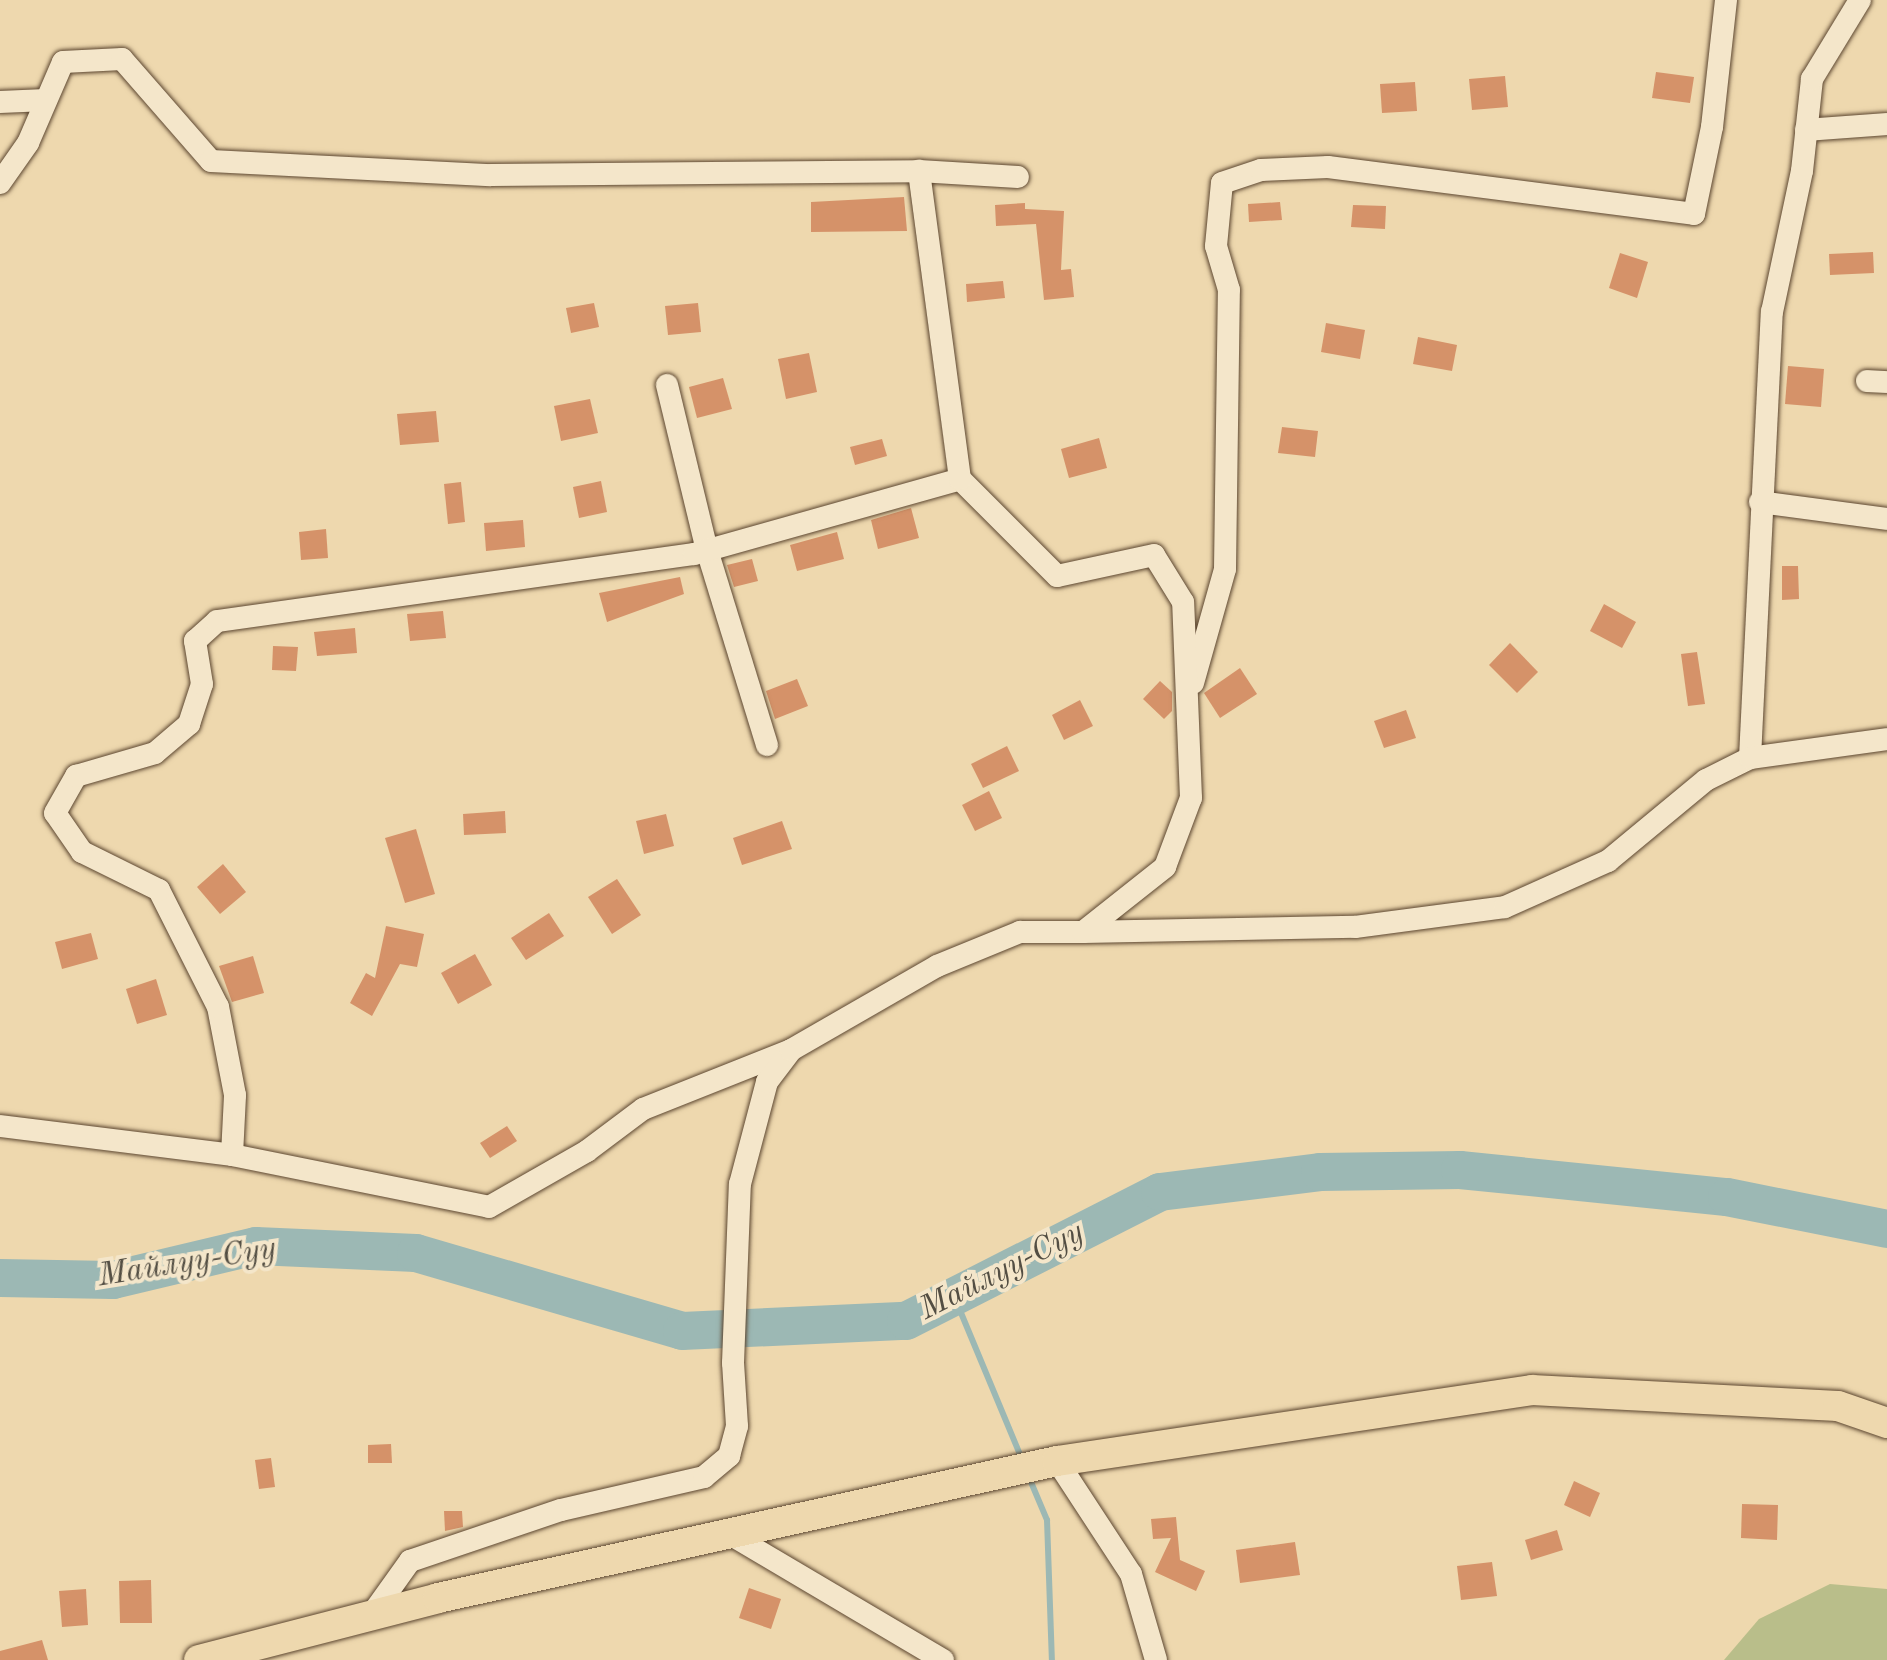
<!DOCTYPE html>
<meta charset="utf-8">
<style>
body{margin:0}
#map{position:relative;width:1887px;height:1660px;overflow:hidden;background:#eed8ae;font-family:"Old Standard TT",serif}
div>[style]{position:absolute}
.green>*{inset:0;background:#b9be8a}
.stream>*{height:6px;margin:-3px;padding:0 3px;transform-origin:3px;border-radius:3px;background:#9cb8b4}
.river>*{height:38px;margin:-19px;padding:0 19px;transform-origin:19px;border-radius:19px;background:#9cb8b4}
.building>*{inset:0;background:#d59269}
.roads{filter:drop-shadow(0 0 2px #5c4630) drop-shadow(0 0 2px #5c4630)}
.minor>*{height:22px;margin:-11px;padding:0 11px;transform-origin:11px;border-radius:11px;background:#f4e6ca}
.major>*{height:30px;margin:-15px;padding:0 15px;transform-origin:15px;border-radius:15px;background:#eed8ae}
span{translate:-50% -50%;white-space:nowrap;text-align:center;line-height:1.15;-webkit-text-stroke:8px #f4e6ca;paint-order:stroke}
.water-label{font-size:32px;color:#534e43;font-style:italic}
</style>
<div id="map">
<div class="green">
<i style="clip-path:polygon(1830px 1584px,1887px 1589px,1887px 1660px,1724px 1660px,1759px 1619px)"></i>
</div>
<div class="stream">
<i style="left:954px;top:1296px;width:177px;rotate:67.4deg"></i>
<i style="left:1028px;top:1475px;width:49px;rotate:67.1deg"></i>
<i style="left:1047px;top:1520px;width:140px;rotate:88deg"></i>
</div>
<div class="river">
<i style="left:0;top:1278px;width:113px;rotate:1deg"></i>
<i style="left:113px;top:1280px;width:147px;rotate:-13.4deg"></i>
<i style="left:256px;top:1246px;width:160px;rotate:2.5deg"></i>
<i style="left:416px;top:1253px;width:277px;rotate:16.3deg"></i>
<i style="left:682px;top:1331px;width:224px;rotate:-2.6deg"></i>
<i style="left:906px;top:1321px;width:285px;rotate:-26.9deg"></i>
<i style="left:1160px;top:1192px;width:161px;rotate:-7.1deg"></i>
<i style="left:1320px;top:1172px;width:140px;rotate:-0.8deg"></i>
<i style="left:1460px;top:1170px;width:268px;rotate:5.8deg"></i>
<i style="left:1727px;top:1197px;width:163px;rotate:11.3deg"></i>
</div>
<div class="building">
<i style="clip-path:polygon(1656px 72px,1694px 77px,1690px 103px,1652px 98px)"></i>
<i style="clip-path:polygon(1505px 76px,1508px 107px,1472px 110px,1469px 79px)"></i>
<i style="clip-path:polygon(1415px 82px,1417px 111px,1382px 113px,1380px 84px)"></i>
<i style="clip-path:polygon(904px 197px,907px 231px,811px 232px,811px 202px)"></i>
<i style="clip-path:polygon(1280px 202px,1282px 220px,1249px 222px,1248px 204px)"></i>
<i style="clip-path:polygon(1025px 203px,1025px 209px,1064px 211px,1061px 270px,1071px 269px,1074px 297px,1044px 300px,1036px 224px,996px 226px,995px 205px)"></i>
<i style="clip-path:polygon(1353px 205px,1386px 206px,1385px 229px,1351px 227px)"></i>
<i style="clip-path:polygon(1873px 252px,1874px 273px,1830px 275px,1829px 254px)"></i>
<i style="clip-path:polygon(1620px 253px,1648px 262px,1637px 298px,1609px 288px)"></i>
<i style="clip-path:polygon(1003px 281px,1005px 298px,967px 302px,966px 284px)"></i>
<i style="clip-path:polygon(594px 303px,599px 327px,571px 333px,566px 308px)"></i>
<i style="clip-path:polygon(698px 303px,701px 332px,668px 335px,665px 306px)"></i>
<i style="clip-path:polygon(1326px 323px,1365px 330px,1360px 359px,1321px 352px)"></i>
<i style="clip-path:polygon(1418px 337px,1457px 345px,1452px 371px,1413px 364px)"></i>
<i style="clip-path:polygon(809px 353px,817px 392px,786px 399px,778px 359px)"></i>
<i style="clip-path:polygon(1788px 366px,1824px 369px,1821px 407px,1785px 404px)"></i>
<i style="clip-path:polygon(723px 378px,732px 409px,697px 418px,689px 387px)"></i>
<i style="clip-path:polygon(590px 399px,598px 433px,561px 441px,554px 406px)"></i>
<i style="clip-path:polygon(436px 411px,439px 442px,400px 445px,397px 414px)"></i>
<i style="clip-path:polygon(1282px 427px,1318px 431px,1315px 457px,1278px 453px)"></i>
<i style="clip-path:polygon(1099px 438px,1107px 468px,1069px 478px,1061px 449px)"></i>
<i style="clip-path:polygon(882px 439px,887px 456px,855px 465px,850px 447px)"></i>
<i style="clip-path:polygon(601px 481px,607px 512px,579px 518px,573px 487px)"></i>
<i style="clip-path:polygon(461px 482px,465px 522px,448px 524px,444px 484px)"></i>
<i style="clip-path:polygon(911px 508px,919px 538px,878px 549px,871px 520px)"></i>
<i style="clip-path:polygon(523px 520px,525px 547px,486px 551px,484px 523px)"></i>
<i style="clip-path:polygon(326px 529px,328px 558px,301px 560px,299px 532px)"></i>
<i style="clip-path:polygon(837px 532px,844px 559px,797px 571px,790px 545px)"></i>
<i style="clip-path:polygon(752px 559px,758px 581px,734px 587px,727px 565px)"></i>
<i style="clip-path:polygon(1782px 566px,1798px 566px,1799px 599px,1782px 600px)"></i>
<i style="clip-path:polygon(680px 577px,684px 594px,607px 622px,599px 593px)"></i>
<i style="clip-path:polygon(1604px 604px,1636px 622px,1622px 648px,1590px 631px)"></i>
<i style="clip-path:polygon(443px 611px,446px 638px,410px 641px,407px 614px)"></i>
<i style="clip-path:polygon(355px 628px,357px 653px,317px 656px,314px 632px)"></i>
<i style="clip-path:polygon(1510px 643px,1538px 672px,1517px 693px,1489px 665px)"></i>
<i style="clip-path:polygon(273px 646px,298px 647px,296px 671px,272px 670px)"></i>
<i style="clip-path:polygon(1697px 652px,1705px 704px,1688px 706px,1681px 654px)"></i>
<i style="clip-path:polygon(1240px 668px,1257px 694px,1220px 718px,1204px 693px)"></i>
<i style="clip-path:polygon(797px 679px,808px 706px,775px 719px,766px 691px)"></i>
<i style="clip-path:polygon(1160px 681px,1172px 692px,1172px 711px,1164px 719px,1143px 699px)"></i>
<i style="clip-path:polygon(1080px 700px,1093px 726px,1064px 740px,1052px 715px)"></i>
<i style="clip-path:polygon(1406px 710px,1416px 738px,1384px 748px,1374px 721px)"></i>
<i style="clip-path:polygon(1007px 746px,1019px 771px,983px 788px,971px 764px)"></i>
<i style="clip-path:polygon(989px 791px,1002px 818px,975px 831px,962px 805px)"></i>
<i style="clip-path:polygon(505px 811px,506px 833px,464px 835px,463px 814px)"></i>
<i style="clip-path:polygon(666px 814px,674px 846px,644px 854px,636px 821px)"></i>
<i style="clip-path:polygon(782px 821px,792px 849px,742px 865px,733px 838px)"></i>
<i style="clip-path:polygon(416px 829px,435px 894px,405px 903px,385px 838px)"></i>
<i style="clip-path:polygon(223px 864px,246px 892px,220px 914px,197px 887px)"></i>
<i style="clip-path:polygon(617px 879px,641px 915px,612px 934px,588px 897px)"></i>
<i style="clip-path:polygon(549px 913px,564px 936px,526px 960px,511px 938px)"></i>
<i style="clip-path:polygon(386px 926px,424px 934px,417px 967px,400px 964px,372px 1016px,350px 1003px,366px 973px,375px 978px)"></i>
<i style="clip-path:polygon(91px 933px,98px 959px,62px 969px,55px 942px)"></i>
<i style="clip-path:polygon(475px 954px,492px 985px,458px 1004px,441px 973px)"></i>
<i style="clip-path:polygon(253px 956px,264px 993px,232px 1002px,219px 966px)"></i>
<i style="clip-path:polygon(156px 979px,167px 1015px,137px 1024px,126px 989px)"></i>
<i style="clip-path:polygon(507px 1126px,517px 1141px,490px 1158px,480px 1143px)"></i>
<i style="clip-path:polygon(391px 1444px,392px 1463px,368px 1463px,368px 1445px)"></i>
<i style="clip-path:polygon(271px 1458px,275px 1487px,259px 1489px,255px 1460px)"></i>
<i style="clip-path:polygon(1574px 1481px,1600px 1493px,1590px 1517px,1564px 1505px)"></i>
<i style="clip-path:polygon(1742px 1504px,1778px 1505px,1777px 1540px,1741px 1538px)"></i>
<i style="clip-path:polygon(444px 1511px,462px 1511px,463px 1527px,445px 1531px)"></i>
<i style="clip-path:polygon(1176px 1517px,1180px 1560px,1205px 1571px,1196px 1591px,1155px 1572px,1171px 1538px,1153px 1539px,1151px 1519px)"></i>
<i style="clip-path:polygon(1557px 1530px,1563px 1550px,1531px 1560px,1525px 1540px)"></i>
<i style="clip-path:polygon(1295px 1542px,1300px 1575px,1240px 1583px,1236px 1550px)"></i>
<i style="clip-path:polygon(1492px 1562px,1497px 1596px,1461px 1600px,1457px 1566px)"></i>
<i style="clip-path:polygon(151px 1580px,152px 1623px,120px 1623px,119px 1581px)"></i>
<i style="clip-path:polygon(749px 1588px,781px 1599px,771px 1629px,739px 1618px)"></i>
<i style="clip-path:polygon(86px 1589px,88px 1625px,62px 1627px,59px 1591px)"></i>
<i style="clip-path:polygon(42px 1640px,48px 1660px,0 1660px,0 1651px)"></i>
</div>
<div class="roads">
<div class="minor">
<i style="left:0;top:102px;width:46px;rotate:-2.5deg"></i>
<i style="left:1806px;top:130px;width:81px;rotate:-4.2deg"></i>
<i style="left:0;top:183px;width:49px;rotate:-55deg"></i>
<i style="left:28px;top:143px;width:88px;rotate:-66.6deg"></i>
<i style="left:63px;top:62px;width:59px;rotate:-2.9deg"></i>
<i style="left:122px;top:59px;width:135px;rotate:48.9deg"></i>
<i style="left:211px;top:161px;width:280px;rotate:2.9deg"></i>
<i style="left:491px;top:175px;width:428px;rotate:-0.5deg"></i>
<i style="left:919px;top:171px;width:99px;rotate:3.5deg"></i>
<i style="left:1867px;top:381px;width:20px;rotate:3deg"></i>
<i style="left:667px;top:385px;width:170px;rotate:76.4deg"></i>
<i style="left:707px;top:550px;width:204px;rotate:72.9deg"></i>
<i style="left:1760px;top:502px;width:128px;rotate:7.6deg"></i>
<i style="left:1193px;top:683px;width:118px;rotate:-74.3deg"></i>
<i style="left:1225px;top:569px;width:279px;rotate:-89.2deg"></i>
<i style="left:1229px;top:290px;width:46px;rotate:-106.5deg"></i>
<i style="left:1216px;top:246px;width:63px;rotate:-84.6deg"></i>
<i style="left:1222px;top:183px;width:41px;rotate:-18.4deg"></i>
<i style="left:1261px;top:170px;width:67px;rotate:-2.6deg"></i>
<i style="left:1328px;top:167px;width:369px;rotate:7.3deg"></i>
<i style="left:1694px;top:214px;width:89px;rotate:-78.3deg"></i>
<i style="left:1712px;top:127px;width:128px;rotate:-83.7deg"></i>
<i style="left:1750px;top:758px;width:447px;rotate:-87.2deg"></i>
<i style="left:1772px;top:312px;width:144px;rotate:-78deg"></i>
<i style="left:1802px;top:171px;width:93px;rotate:-83.8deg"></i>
<i style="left:1812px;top:79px;width:92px;rotate:-58.7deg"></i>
<i style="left:1083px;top:932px;width:272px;rotate:-1.1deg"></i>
<i style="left:1355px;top:927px;width:151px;rotate:-7.6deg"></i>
<i style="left:1505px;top:907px;width:113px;rotate:-24.1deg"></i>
<i style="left:1608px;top:861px;width:127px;rotate:-39.6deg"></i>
<i style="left:1706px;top:780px;width:49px;rotate:-26.6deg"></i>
<i style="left:1750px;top:758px;width:138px;rotate:-7.9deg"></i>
<i style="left:0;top:1126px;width:234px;rotate:7.1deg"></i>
<i style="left:232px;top:1155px;width:262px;rotate:11.4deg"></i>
<i style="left:489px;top:1207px;width:113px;rotate:-29.7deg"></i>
<i style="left:587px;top:1151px;width:70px;rotate:-36.9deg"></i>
<i style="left:643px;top:1109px;width:159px;rotate:-21.7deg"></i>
<i style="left:232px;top:1155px;width:60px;rotate:-87.1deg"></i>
<i style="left:235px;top:1095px;width:90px;rotate:-100.9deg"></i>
<i style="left:218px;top:1007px;width:131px;rotate:-116.8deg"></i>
<i style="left:159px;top:890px;width:86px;rotate:-153.7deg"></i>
<i style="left:82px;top:852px;width:47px;rotate:-124.7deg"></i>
<i style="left:55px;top:813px;width:43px;rotate:-60.4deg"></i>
<i style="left:76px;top:776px;width:82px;rotate:-16.2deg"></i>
<i style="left:155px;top:753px;width:45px;rotate:-40.5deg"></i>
<i style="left:189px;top:724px;width:42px;rotate:-72deg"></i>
<i style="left:202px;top:684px;width:44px;rotate:-99.2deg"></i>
<i style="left:195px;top:641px;width:30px;rotate:-42deg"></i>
<i style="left:217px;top:621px;width:482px;rotate:-8deg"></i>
<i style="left:694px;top:554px;width:276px;rotate:-15.7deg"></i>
<i style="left:1057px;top:1461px;width:135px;rotate:56.8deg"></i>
<i style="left:1131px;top:1574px;width:90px;rotate:73.8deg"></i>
<i style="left:733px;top:1536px;width:244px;rotate:30.6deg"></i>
<i style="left:370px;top:1617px;width:69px;rotate:-54.5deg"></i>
<i style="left:410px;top:1561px;width:159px;rotate:-18.7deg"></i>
<i style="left:561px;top:1510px;width:147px;rotate:-13deg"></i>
<i style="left:704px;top:1477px;width:33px;rotate:-40deg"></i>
<i style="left:729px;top:1456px;width:31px;rotate:-75deg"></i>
<i style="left:737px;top:1426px;width:63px;rotate:-93.6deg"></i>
<i style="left:733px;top:1363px;width:179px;rotate:-87.8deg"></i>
<i style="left:740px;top:1184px;width:106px;rotate:-75.2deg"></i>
<i style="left:767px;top:1082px;width:40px;rotate:-53deg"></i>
<i style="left:791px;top:1050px;width:168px;rotate:-29.9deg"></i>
<i style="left:937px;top:966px;width:90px;rotate:-22.3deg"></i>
<i style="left:1020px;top:932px;width:63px"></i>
<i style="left:1083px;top:932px;width:105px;rotate:-38.4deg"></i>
<i style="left:1165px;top:867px;width:74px;rotate:-69.4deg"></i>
<i style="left:1191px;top:798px;width:196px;rotate:-92.3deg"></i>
<i style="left:1183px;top:602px;width:55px;rotate:-121.7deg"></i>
<i style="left:1154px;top:555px;width:99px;rotate:167.8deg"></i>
<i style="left:1057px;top:576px;width:137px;rotate:-135deg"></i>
<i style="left:960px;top:479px;width:311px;rotate:-97.6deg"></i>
</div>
<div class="major">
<i style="left:199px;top:1660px;width:247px;rotate:-14.5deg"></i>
<i style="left:438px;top:1598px;width:634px;rotate:-12.48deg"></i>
<i style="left:1057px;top:1461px;width:480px;rotate:-8.5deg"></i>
<i style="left:1532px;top:1390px;width:306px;rotate:3deg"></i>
<i style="left:1838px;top:1406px;width:52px;rotate:19.1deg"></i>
</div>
</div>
<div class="water-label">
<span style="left:187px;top:1264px;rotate:-9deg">Майлуу-Суу</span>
<span style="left:1002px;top:1272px;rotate:-27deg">Майлуу-Суу</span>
</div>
</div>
